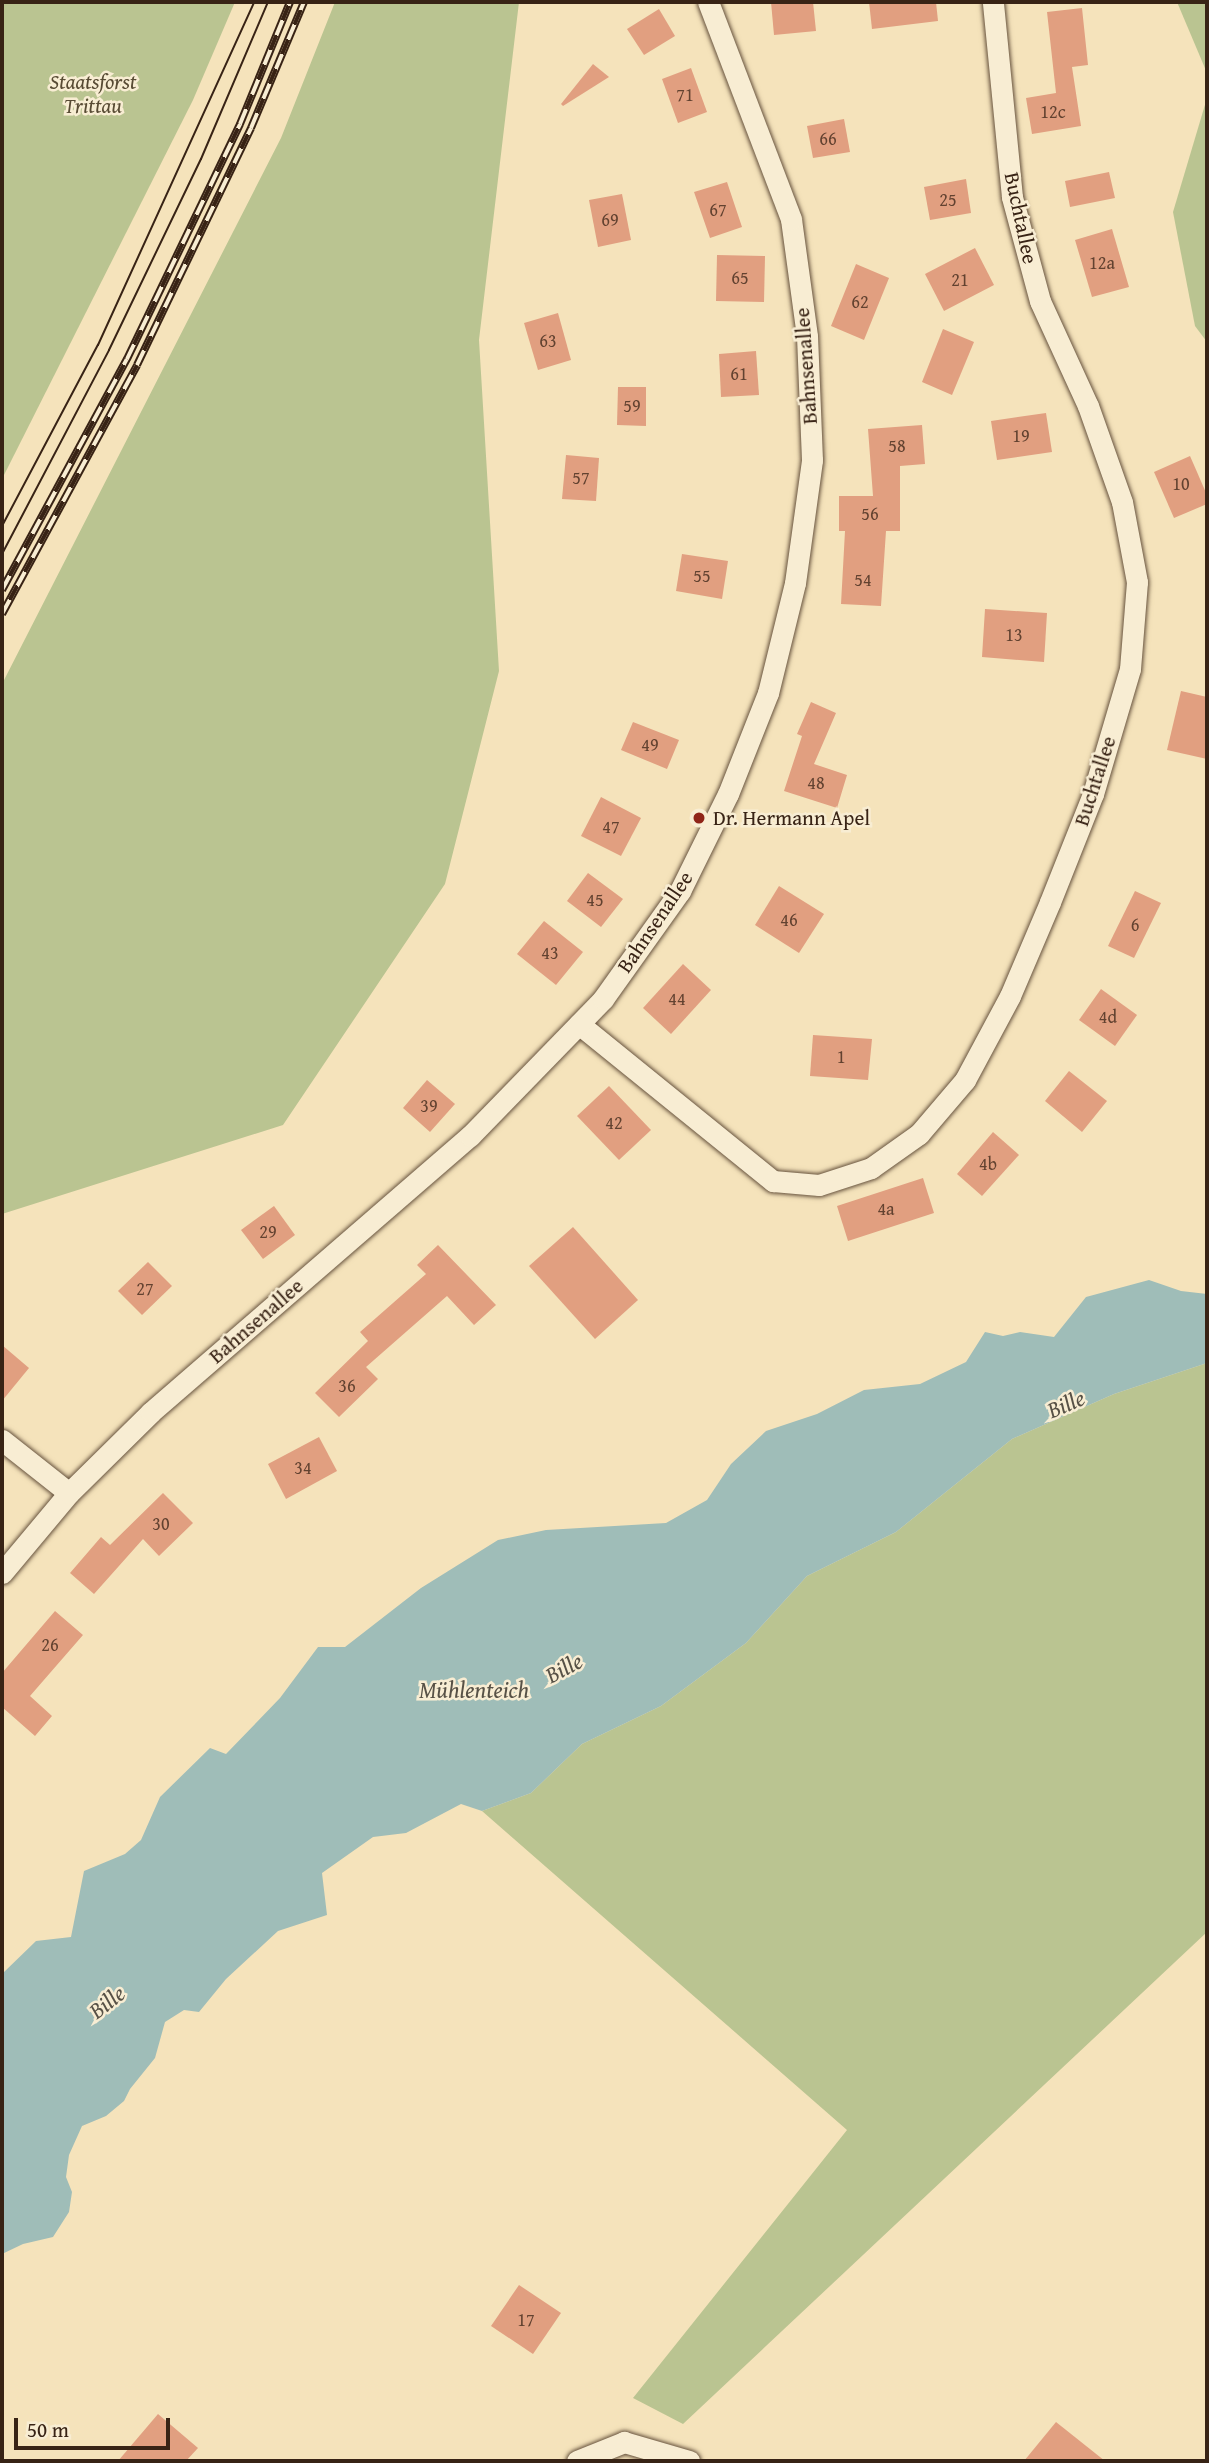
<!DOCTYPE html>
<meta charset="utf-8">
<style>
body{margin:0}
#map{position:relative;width:1209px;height:2463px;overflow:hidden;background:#f5e3bb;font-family:"Gentium Book Plus",serif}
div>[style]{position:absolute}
.green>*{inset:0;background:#bac491}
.water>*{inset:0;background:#9fbdb8}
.building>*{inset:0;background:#e19f80}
.roads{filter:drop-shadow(0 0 2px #67533e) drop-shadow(0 0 2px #67533e)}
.minor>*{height:21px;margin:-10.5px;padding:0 10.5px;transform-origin:10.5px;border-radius:10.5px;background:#f8edd3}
.tram>*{height:2px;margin:-1px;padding:0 1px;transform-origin:1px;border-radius:1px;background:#382315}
.rail>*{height:8px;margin-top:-4px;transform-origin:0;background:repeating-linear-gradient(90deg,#f8edd3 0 16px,#382315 0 32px);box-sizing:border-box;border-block:2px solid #382315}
.dots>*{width:19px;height:19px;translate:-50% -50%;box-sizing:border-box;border:4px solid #f8edd3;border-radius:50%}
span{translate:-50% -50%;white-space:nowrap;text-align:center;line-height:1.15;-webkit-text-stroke:5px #f8edd3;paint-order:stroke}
.number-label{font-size:18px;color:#624230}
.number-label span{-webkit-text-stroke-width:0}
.park-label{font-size:21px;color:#584b34;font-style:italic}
.street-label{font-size:21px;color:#382315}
.poi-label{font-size:21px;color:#382315}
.left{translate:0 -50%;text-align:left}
.water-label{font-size:23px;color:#575146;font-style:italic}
.frame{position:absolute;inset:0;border:4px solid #382315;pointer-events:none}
.scale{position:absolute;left:14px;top:2418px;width:156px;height:32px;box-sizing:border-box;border:4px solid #382315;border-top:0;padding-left:9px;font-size:21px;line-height:24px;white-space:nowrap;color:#382315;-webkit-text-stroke:5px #f8edd3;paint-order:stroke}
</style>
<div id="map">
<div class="green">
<i style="clip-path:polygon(2px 2px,235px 2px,193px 100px,2px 479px)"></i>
<i style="clip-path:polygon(335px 2px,519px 2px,479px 340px,499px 671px,445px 884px,283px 1125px,2px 1214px,2px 684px,281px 138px)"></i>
<i style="clip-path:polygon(1177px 2px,1207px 2px,1207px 73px)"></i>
<i style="clip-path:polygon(1207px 98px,1207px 342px,1195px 326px,1173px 212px)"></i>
<i style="clip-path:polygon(1207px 1363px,1207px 1932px,683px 2424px,633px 2398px,847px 2130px,482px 1811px,531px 1793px,582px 1744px,661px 1706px,746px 1643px,807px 1576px,896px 1532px,1012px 1439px,1114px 1394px)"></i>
</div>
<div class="water">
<i style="clip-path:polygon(1149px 1280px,1181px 1291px,1207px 1294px,1207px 1363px,1114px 1394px,1012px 1439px,896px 1532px,807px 1576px,746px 1643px,661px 1706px,582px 1744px,531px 1793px,482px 1811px,461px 1804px,406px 1833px,373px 1837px,322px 1873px,327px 1915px,278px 1931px,226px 1979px,199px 2012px,184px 2010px,165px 2022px,155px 2058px,130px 2089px,124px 2101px,106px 2116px,82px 2126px,69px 2155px,66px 2177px,72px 2192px,69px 2212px,53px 2237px,23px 2244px,2px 2254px,2px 1974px,36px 1941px,71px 1937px,84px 1871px,125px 1854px,141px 1840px,160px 1797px,210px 1748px,226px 1754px,280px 1698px,318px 1647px,345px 1647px,421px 1588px,498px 1540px,546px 1530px,666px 1523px,707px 1500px,731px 1464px,766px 1431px,817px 1414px,864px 1390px,920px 1384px,966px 1362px,985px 1332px,1003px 1336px,1020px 1332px,1054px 1337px,1086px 1297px)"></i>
</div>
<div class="building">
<i style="clip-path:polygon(771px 2px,813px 2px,816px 31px,774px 35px)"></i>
<i style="clip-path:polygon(869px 2px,936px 2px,938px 21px,872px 29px)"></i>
<i style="clip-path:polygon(1082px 8px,1088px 65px,1072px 67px,1081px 126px,1032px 134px,1026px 98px,1056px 93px,1047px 12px)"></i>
<i style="clip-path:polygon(659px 9px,675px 36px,644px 55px,627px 29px)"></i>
<i style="clip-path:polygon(593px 64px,609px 77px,563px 106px,561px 104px)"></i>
<i style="clip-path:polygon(691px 68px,707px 112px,678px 123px,662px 79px)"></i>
<i style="clip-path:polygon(844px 119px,850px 152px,813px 158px,807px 126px)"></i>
<i style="clip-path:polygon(1109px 172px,1115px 198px,1070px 207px,1065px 181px)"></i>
<i style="clip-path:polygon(966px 179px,971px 213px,930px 220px,924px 187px)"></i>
<i style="clip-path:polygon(727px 182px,742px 227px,710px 238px,694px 192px)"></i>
<i style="clip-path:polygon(622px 194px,631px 240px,598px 247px,589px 200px)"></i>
<i style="clip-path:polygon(1112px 229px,1129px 287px,1092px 297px,1075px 240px)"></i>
<i style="clip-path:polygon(975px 248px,994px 285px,944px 311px,925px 274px)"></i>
<i style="clip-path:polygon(717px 255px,765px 256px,764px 302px,716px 301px)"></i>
<i style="clip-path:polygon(856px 264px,889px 278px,864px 340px,831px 326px)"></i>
<i style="clip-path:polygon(558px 313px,571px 360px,538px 370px,524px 323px)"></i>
<i style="clip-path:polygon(943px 329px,974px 342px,952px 395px,922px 382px)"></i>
<i style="clip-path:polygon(756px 351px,759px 395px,721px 397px,719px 354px)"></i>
<i style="clip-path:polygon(618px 387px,646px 387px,646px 426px,617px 425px)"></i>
<i style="clip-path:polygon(1046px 413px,1052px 452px,997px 460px,991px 421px)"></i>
<i style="clip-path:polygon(922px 425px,925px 464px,900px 466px,900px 531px,886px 531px,881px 606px,841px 604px,845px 531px,839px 531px,839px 496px,873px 496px,868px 429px)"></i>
<i style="clip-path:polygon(566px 455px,599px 458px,596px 501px,562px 499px)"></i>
<i style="clip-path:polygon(1190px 456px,1207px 495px,1207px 504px,1174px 518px,1154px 472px)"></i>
<i style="clip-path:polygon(682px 554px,728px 561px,722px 599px,676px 591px)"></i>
<i style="clip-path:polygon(985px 609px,1047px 613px,1044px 662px,982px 657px)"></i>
<i style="clip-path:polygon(1181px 691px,1207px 697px,1207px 759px,1167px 750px)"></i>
<i style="clip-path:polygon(811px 702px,836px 713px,814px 764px,847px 775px,837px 808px,784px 791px,802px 736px,797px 734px)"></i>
<i style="clip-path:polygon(633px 722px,679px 740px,667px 769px,621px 750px)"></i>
<i style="clip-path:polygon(601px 797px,641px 818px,621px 856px,581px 836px)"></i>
<i style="clip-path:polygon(588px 873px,623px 899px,601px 927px,567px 901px)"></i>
<i style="clip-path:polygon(779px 886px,824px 914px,799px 953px,755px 925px)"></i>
<i style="clip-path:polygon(1135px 891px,1161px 903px,1134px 958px,1108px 946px)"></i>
<i style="clip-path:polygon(544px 921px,583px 952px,556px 985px,517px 954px)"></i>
<i style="clip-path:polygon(683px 964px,711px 990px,671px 1034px,643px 1008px)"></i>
<i style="clip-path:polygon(1101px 989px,1137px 1015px,1115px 1046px,1079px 1020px)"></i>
<i style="clip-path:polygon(813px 1035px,872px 1039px,868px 1080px,810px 1076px)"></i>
<i style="clip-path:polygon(1069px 1071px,1107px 1101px,1082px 1132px,1045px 1101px)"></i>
<i style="clip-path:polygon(427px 1080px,455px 1104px,430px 1132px,403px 1108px)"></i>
<i style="clip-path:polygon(609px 1086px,651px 1130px,619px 1160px,577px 1116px)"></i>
<i style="clip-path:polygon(993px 1132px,1019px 1155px,982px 1196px,957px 1174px)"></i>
<i style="clip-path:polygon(923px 1178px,934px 1213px,848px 1241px,837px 1206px)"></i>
<i style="clip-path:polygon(274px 1206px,295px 1235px,263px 1259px,241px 1230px)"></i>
<i style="clip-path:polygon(573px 1227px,638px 1300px,595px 1339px,529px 1266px)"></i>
<i style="clip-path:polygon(438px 1245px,496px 1305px,474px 1325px,447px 1296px,366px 1367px,378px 1379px,339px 1417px,315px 1393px,368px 1341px,360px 1332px,426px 1274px,417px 1265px)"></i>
<i style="clip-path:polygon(148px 1262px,172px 1286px,142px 1315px,118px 1291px)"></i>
<i style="clip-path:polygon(2px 1345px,29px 1368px,2px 1401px)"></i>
<i style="clip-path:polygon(319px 1437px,337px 1471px,286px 1499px,268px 1464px)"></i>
<i style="clip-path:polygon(163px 1493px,193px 1523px,159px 1556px,143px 1539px,94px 1594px,70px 1573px,101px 1537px,110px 1545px)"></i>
<i style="clip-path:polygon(55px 1611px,83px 1635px,30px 1696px,52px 1716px,35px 1736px,2px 1707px,2px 1673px)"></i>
<i style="clip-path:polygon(519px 2285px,561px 2313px,533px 2354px,491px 2326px)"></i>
<i style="clip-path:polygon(158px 2414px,198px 2448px,186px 2461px,118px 2461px)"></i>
<i style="clip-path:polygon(1056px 2422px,1105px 2461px,1024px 2461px)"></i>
</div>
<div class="roads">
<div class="minor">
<i style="left:579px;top:1024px;width:250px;rotate:39deg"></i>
<i style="left:773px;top:1181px;width:46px;rotate:5deg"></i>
<i style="left:819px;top:1185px;width:55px;rotate:-18.1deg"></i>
<i style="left:871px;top:1168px;width:59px;rotate:-35.3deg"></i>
<i style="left:919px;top:1134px;width:71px;rotate:-49.6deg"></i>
<i style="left:965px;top:1080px;width:95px;rotate:-61.8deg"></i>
<i style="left:1010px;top:996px;width:102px;rotate:-66.9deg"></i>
<i style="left:1050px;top:902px;width:116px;rotate:-68.3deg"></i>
<i style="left:1093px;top:794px;width:130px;rotate:-73.5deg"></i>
<i style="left:1130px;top:669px;width:87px;rotate:-85.4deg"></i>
<i style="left:1137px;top:582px;width:81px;rotate:-100.6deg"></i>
<i style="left:1122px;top:502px;width:102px;rotate:-109.5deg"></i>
<i style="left:1088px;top:406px;width:115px;rotate:-114.6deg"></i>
<i style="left:1040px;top:301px;width:108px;rotate:-105.1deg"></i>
<i style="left:1012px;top:197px;width:196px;rotate:-95.6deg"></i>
<i style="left:2px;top:1440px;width:85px;rotate:38.3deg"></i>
<i style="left:2px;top:1573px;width:104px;rotate:-50.1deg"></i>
<i style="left:69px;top:1493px;width:115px;rotate:-44.6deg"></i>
<i style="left:151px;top:1412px;width:422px;rotate:-40.9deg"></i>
<i style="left:470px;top:1136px;width:191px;rotate:-45.8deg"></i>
<i style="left:603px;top:999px;width:133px;rotate:-54.5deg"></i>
<i style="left:680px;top:891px;width:108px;rotate:-63.7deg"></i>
<i style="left:728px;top:794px;width:109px;rotate:-68.4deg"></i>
<i style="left:768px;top:693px;width:113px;rotate:-76.2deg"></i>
<i style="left:795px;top:583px;width:124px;rotate:-82.1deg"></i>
<i style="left:812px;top:460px;width:124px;rotate:-92.3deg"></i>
<i style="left:807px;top:336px;width:118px;rotate:-97.8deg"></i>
<i style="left:791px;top:219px;width:232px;rotate:-110.9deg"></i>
<i style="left:577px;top:2461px;width:51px;rotate:-22deg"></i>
<i style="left:624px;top:2442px;width:68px;rotate:16.3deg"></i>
</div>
</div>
<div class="tram">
<i style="left:2px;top:526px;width:205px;rotate:-62.1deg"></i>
<i style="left:98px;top:345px;width:377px;rotate:-65.5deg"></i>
<i style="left:2px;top:554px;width:230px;rotate:-62.3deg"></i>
<i style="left:109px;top:350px;width:212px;rotate:-64.3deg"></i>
<i style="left:201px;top:159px;width:171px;rotate:-66.9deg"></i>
</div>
<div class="rail">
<i style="left:2px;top:590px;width:263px;rotate:-61.6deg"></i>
<i style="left:127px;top:359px;width:261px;rotate:-64.3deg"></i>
<i style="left:240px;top:124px;width:132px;rotate:-67.7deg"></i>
<i style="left:2px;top:614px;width:283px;rotate:-61.5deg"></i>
<i style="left:137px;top:365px;width:263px;rotate:-64.3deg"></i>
<i style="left:251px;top:128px;width:137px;rotate:-67.2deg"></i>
</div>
<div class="dots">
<i style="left:699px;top:818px;background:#8f2418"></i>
</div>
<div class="number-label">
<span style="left:685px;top:95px">71</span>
<span style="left:1053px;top:112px">12c</span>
<span style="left:828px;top:139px">66</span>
<span style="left:948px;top:200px">25</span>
<span style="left:718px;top:210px">67</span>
<span style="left:610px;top:220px">69</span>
<span style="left:1102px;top:263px">12a</span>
<span style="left:740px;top:278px">65</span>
<span style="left:960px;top:280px">21</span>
<span style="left:860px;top:302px">62</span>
<span style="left:548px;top:341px">63</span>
<span style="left:739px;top:374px">61</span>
<span style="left:632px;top:406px">59</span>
<span style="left:1021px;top:436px">19</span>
<span style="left:897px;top:446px">58</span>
<span style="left:581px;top:478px">57</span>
<span style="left:1181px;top:484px">10</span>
<span style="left:870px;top:514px">56</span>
<span style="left:702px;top:576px">55</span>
<span style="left:863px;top:580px">54</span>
<span style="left:1014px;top:635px">13</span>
<span style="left:650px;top:745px">49</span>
<span style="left:816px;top:783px">48</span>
<span style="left:611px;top:827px">47</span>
<span style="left:595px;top:900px">45</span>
<span style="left:789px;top:920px">46</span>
<span style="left:1135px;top:925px">6</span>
<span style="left:550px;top:953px">43</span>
<span style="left:677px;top:999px">44</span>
<span style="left:1108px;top:1017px">4d</span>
<span style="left:841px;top:1057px">1</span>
<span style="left:429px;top:1106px">39</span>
<span style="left:614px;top:1123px">42</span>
<span style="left:988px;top:1164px">4b</span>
<span style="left:886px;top:1209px">4a</span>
<span style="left:268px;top:1232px">29</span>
<span style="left:145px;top:1289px">27</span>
<span style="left:347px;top:1386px">36</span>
<span style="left:303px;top:1468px">34</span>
<span style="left:161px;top:1524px">30</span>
<span style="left:50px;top:1645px">26</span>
<span style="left:526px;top:2320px">17</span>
</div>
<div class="park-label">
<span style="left:93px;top:94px">Staatsforst<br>Trittau</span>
</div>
<div class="street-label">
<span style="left:1021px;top:218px;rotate:78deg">Buchtallee</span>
<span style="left:806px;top:366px;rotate:-94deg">Bahnsenallee</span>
<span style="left:1095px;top:781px;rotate:-72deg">Buchtallee</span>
<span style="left:655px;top:922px;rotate:-56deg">Bahnsenallee</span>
<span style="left:256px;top:1321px;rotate:-41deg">Bahnsenallee</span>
</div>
<div class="poi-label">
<span class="left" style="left:713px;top:818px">Dr. Hermann Apel</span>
</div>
<div class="water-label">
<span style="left:1066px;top:1404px;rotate:-23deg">Bille</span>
<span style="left:564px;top:1668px;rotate:-28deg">Bille</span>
<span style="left:474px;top:1690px">Mühlenteich</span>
<span style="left:107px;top:2002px;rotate:-38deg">Bille</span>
</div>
<div class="frame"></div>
<div class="scale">50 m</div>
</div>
